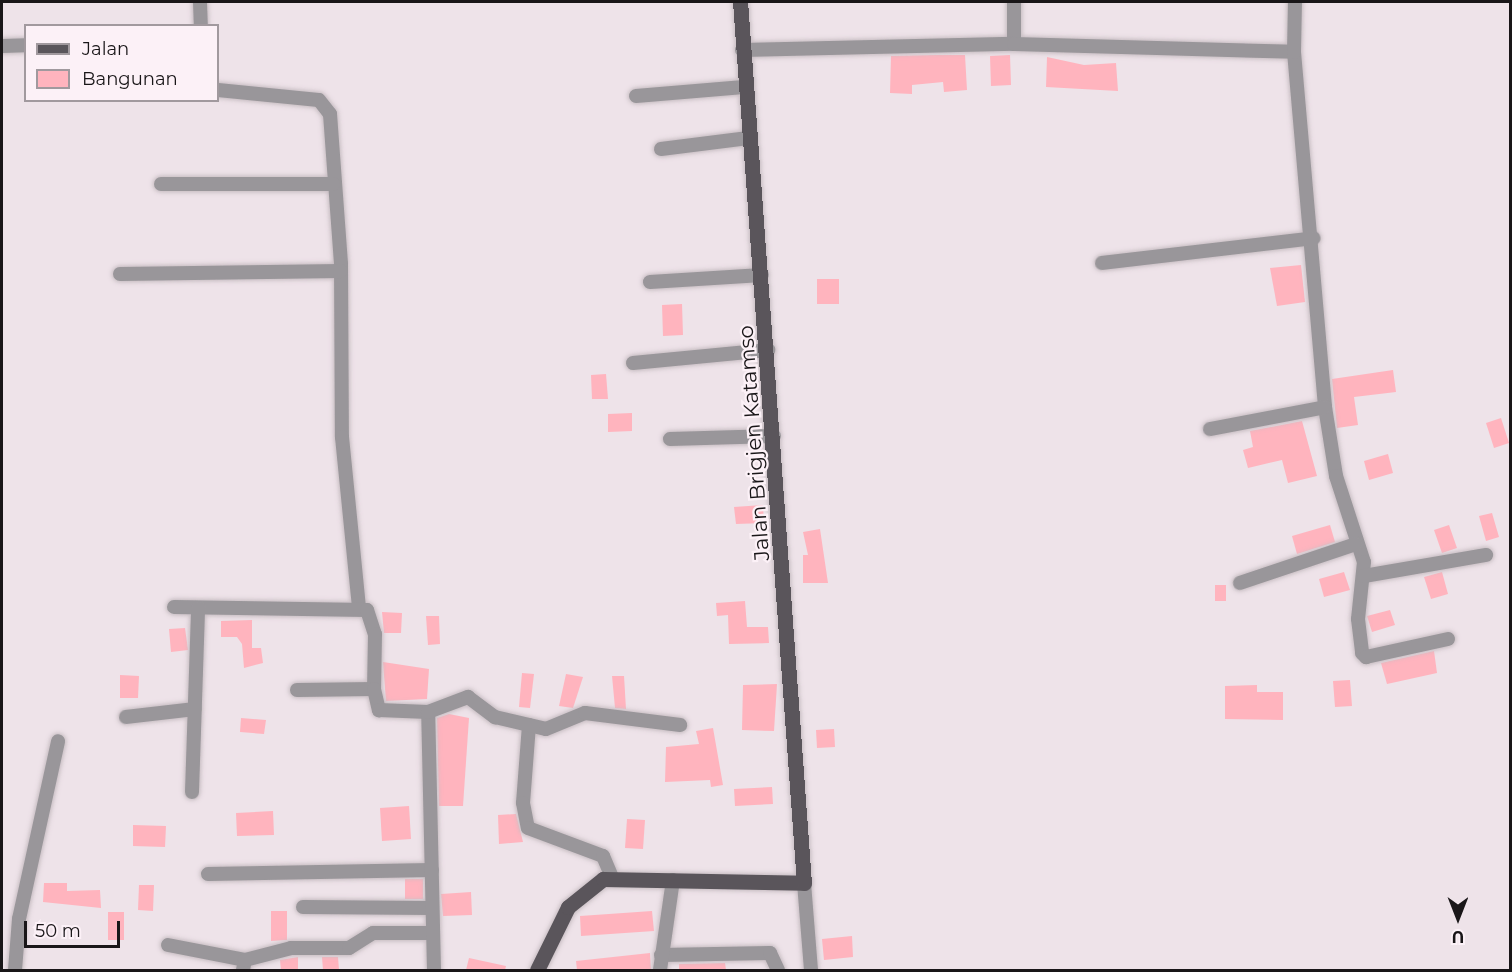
<!DOCTYPE html>
<style>
body{margin:0}
#map{position:relative;width:1512px;height:972px;overflow:hidden;background:#eee3e9;font-family:Montserrat,sans-serif}
div>[style]{position:absolute}
.building>*{inset:0;background:#ffb4be}
.roads{filter:drop-shadow(0 0 2px #c8bec3) drop-shadow(0 0 2px #c8bec3)}
.minor>*{height:14px;margin:-7px;padding:0 7px;transform-origin:7px;border-radius:7px;background:#99969a}
.major>*{height:15px;margin:-7.5px;padding:0 7.5px;transform-origin:7.5px;border-radius:7.5px;background:#5a555b}
span{translate:-50% -50%;white-space:nowrap;text-align:center;line-height:1.15;-webkit-text-stroke:4.5px #fcf1f7;paint-order:stroke}
.street-label{font-size:21px;color:#191618}
.frame{position:absolute;inset:0;border:3px solid #191618;pointer-events:none}
.legend{position:absolute;left:24px;top:24px;width:195px;height:78px;box-sizing:border-box;background:#fcf1f7;border:2px solid #a1999e;margin:0;padding:8px 10px;list-style:none;font-size:18px;color:#191618}
.legend li{display:flex;align-items:center;gap:12px;height:30px}
.legend b{width:30px;border:2px solid #a1999e}
.north{position:absolute;left:1428px;top:888px;width:60px;height:60px;-webkit-text-stroke:4px #fcf1f7;paint-order:stroke;rotate:180deg;font-size:16px;font-weight:700;line-height:24px;text-align:center;color:#191618}
.north::after{content:'';display:block;margin:auto;width:21px;height:27px;background:#191618;clip-path:polygon(50% 0,100% 100%,50% 72%,0 100%)}
.scale{position:absolute;left:24px;top:921px;width:96px;height:27px;box-sizing:border-box;border:3px solid #191618;border-top:0;padding-left:8px;font-size:18px;line-height:21px;white-space:nowrap;color:#191618;-webkit-text-stroke:4px #fcf1f7;paint-order:stroke}
</style>
<div id="map">
<div class="building">
<i style="clip-path:polygon(936px 55px,965px 55px,967px 90px,944px 92px,943px 82px,912px 85px,912px 94px,890px 93px,891px 56px)"></i>
<i style="clip-path:polygon(1010px 55px,1011px 85px,991px 86px,990px 56px)"></i>
<i style="clip-path:polygon(1047px 57px,1084px 65px,1116px 63px,1118px 91px,1046px 87px)"></i>
<i style="clip-path:polygon(1301px 265px,1305px 302px,1277px 306px,1270px 268px)"></i>
<i style="clip-path:polygon(817px 279px,839px 279px,839px 304px,817px 304px)"></i>
<i style="clip-path:polygon(682px 304px,683px 335px,663px 336px,662px 305px)"></i>
<i style="clip-path:polygon(1393px 370px,1396px 392px,1354px 397px,1358px 425px,1337px 428px,1332px 379px)"></i>
<i style="clip-path:polygon(606px 374px,608px 399px,592px 399px,591px 375px)"></i>
<i style="clip-path:polygon(632px 413px,632px 431px,608px 432px,608px 414px)"></i>
<i style="clip-path:polygon(1501px 418px,1509px 443px,1494px 448px,1486px 423px)"></i>
<i style="clip-path:polygon(1302px 421px,1317px 476px,1288px 483px,1282px 460px,1248px 468px,1243px 450px,1253px 447px,1250px 431px)"></i>
<i style="clip-path:polygon(1388px 454px,1393px 473px,1369px 480px,1364px 461px)"></i>
<i style="clip-path:polygon(763px 505px,764px 523px,736px 524px,734px 507px)"></i>
<i style="clip-path:polygon(1492px 513px,1499px 537px,1486px 541px,1479px 516px)"></i>
<i style="clip-path:polygon(1330px 525px,1335px 542px,1297px 554px,1292px 536px)"></i>
<i style="clip-path:polygon(1449px 525px,1457px 548px,1442px 553px,1434px 530px)"></i>
<i style="clip-path:polygon(820px 529px,828px 583px,803px 583px,803px 555px,808px 555px,803px 532px)"></i>
<i style="clip-path:polygon(1344px 572px,1350px 590px,1324px 597px,1319px 579px)"></i>
<i style="clip-path:polygon(1442px 572px,1448px 594px,1431px 599px,1424px 577px)"></i>
<i style="clip-path:polygon(1215px 585px,1226px 585px,1226px 601px,1215px 601px)"></i>
<i style="clip-path:polygon(745px 601px,747px 627px,768px 627px,769px 643px,729px 644px,728px 615px,717px 616px,716px 603px)"></i>
<i style="clip-path:polygon(1390px 610px,1395px 625px,1372px 632px,1367px 616px)"></i>
<i style="clip-path:polygon(382px 612px,402px 613px,401px 633px,384px 633px)"></i>
<i style="clip-path:polygon(426px 616px,439px 616px,440px 644px,428px 645px)"></i>
<i style="clip-path:polygon(252px 620px,252px 648px,261px 648px,263px 663px,244px 668px,242px 644px,237px 637px,221px 637px,221px 621px)"></i>
<i style="clip-path:polygon(185px 628px,188px 650px,171px 652px,169px 629px)"></i>
<i style="clip-path:polygon(1434px 651px,1437px 673px,1387px 684px,1381px 663px)"></i>
<i style="clip-path:polygon(383px 662px,429px 669px,427px 699px,386px 701px)"></i>
<i style="clip-path:polygon(522px 673px,534px 674px,530px 708px,519px 707px)"></i>
<i style="clip-path:polygon(566px 674px,583px 677px,573px 708px,559px 706px)"></i>
<i style="clip-path:polygon(120px 675px,139px 676px,138px 698px,120px 698px)"></i>
<i style="clip-path:polygon(612px 676px,624px 676px,626px 709px,615px 708px)"></i>
<i style="clip-path:polygon(1350px 680px,1352px 706px,1335px 707px,1333px 681px)"></i>
<i style="clip-path:polygon(777px 684px,774px 731px,742px 730px,743px 685px)"></i>
<i style="clip-path:polygon(1257px 685px,1257px 692px,1283px 692px,1283px 720px,1225px 719px,1225px 686px)"></i>
<i style="clip-path:polygon(449px 714px,469px 718px,463px 806px,439px 806px,437px 718px)"></i>
<i style="clip-path:polygon(241px 718px,266px 720px,264px 734px,240px 732px)"></i>
<i style="clip-path:polygon(713px 728px,723px 785px,711px 787px,710px 780px,665px 782px,666px 747px,699px 744px,696px 731px)"></i>
<i style="clip-path:polygon(834px 729px,835px 747px,817px 748px,816px 730px)"></i>
<i style="clip-path:polygon(772px 787px,773px 804px,735px 806px,734px 789px)"></i>
<i style="clip-path:polygon(409px 806px,411px 839px,382px 841px,380px 808px)"></i>
<i style="clip-path:polygon(273px 811px,274px 835px,237px 836px,236px 813px)"></i>
<i style="clip-path:polygon(516px 814px,523px 842px,499px 844px,498px 815px)"></i>
<i style="clip-path:polygon(627px 819px,645px 820px,643px 849px,625px 848px)"></i>
<i style="clip-path:polygon(133px 825px,166px 826px,165px 847px,133px 846px)"></i>
<i style="clip-path:polygon(405px 879px,423px 879px,423px 899px,405px 899px)"></i>
<i style="clip-path:polygon(44px 883px,67px 883px,67px 891px,100px 890px,101px 908px,43px 902px)"></i>
<i style="clip-path:polygon(139px 885px,154px 885px,153px 911px,138px 910px)"></i>
<i style="clip-path:polygon(471px 892px,472px 915px,443px 916px,441px 894px)"></i>
<i style="clip-path:polygon(271px 911px,287px 911px,287px 940px,271px 941px)"></i>
<i style="clip-path:polygon(652px 911px,654px 931px,581px 936px,580px 916px)"></i>
<i style="clip-path:polygon(108px 912px,124px 912px,124px 940px,108px 940px)"></i>
<i style="clip-path:polygon(852px 936px,853px 957px,824px 960px,822px 939px)"></i>
<i style="clip-path:polygon(650px 953px,651px 970px,577px 970px,576px 961px)"></i>
<i style="clip-path:polygon(298px 957px,298px 970px,281px 970px,280px 960px)"></i>
<i style="clip-path:polygon(322px 957px,338px 957px,339px 970px,323px 970px)"></i>
<i style="clip-path:polygon(469px 958px,506px 966px,505px 970px,466px 970px)"></i>
<i style="clip-path:polygon(725px 963px,726px 970px,679px 970px,679px 964px)"></i>
</div>
<div class="roads">
<div class="minor">
<i style="left:200px;top:2px;width:24px;rotate:88deg"></i>
<i style="left:1014px;top:2px;width:42px;rotate:90deg"></i>
<i style="left:2px;top:46px;width:24px;rotate:-2deg"></i>
<i style="left:742px;top:50px;width:272px;rotate:-1.3deg"></i>
<i style="left:1014px;top:44px;width:280px;rotate:1.6deg"></i>
<i style="left:1294px;top:52px;width:356px;rotate:85deg"></i>
<i style="left:1325px;top:407px;width:70px;rotate:80.9deg"></i>
<i style="left:1336px;top:476px;width:90px;rotate:72deg"></i>
<i style="left:1364px;top:562px;width:57px;rotate:96deg"></i>
<i style="left:1358px;top:619px;width:34px;rotate:83deg"></i>
<i style="left:1362px;top:653px;width:6px;rotate:45deg"></i>
<i style="left:1366px;top:657px;width:84px;rotate:-12.4deg"></i>
<i style="left:1294px;top:52px;width:50px;rotate:-88.9deg"></i>
<i style="left:218px;top:90px;width:101px;rotate:5.7deg"></i>
<i style="left:319px;top:100px;width:18px;rotate:52deg"></i>
<i style="left:330px;top:114px;width:150px;rotate:85.8deg"></i>
<i style="left:341px;top:264px;width:173px;rotate:89.7deg"></i>
<i style="left:342px;top:437px;width:171px;rotate:84.3deg"></i>
<i style="left:636px;top:96px;width:108px;rotate:-4.8deg"></i>
<i style="left:661px;top:149px;width:88px;rotate:-7.2deg"></i>
<i style="left:161px;top:184px;width:172px"></i>
<i style="left:1102px;top:263px;width:213px;rotate:-6.7deg"></i>
<i style="left:120px;top:274px;width:221px;rotate:-0.8deg"></i>
<i style="left:650px;top:282px;width:112px;rotate:-3.6deg"></i>
<i style="left:633px;top:363px;width:136px;rotate:-5.5deg"></i>
<i style="left:1210px;top:429px;width:117px;rotate:-10.8deg"></i>
<i style="left:670px;top:439px;width:104px;rotate:-1.7deg"></i>
<i style="left:1364px;top:576px;width:124px;rotate:-9.8deg"></i>
<i style="left:1240px;top:583px;width:122px;rotate:-18.6deg"></i>
<i style="left:174px;top:607px;width:193px;rotate:0.9deg"></i>
<i style="left:367px;top:610px;width:25px;rotate:72deg"></i>
<i style="left:375px;top:634px;width:55px;rotate:91deg"></i>
<i style="left:297px;top:690px;width:77px;rotate:-0.7deg"></i>
<i style="left:374px;top:689px;width:22px;rotate:77deg"></i>
<i style="left:379px;top:710px;width:49px;rotate:2.3deg"></i>
<i style="left:126px;top:717px;width:69px;rotate:-6.6deg"></i>
<i style="left:529px;top:725px;width:78px;rotate:94.4deg"></i>
<i style="left:523px;top:803px;width:25px;rotate:79deg"></i>
<i style="left:528px;top:828px;width:80px;rotate:20.5deg"></i>
<i style="left:603px;top:856px;width:23px;rotate:67deg"></i>
<i style="left:192px;top:792px;width:184px;rotate:-88.1deg"></i>
<i style="left:208px;top:874px;width:224px;rotate:-1deg"></i>
<i style="left:804px;top:883px;width:87px;rotate:85.4deg"></i>
<i style="left:303px;top:907px;width:129px;rotate:0.4deg"></i>
<i style="left:168px;top:945px;width:78px;rotate:11deg"></i>
<i style="left:661px;top:955px;width:109px;rotate:-1.1deg"></i>
<i style="left:770px;top:953px;width:19px;rotate:65deg"></i>
<i style="left:15px;top:970px;width:51px;rotate:-85.5deg"></i>
<i style="left:19px;top:919px;width:182px;rotate:-77.6deg"></i>
<i style="left:243px;top:970px;width:10px;rotate:-79deg"></i>
<i style="left:245px;top:960px;width:48px;rotate:-14.6deg"></i>
<i style="left:291px;top:948px;width:58px"></i>
<i style="left:349px;top:948px;width:28px;rotate:-32deg"></i>
<i style="left:373px;top:933px;width:60px"></i>
<i style="left:434px;top:970px;width:258px;rotate:-91.3deg"></i>
<i style="left:428px;top:712px;width:43px;rotate:-20.6deg"></i>
<i style="left:468px;top:697px;width:34px;rotate:37deg"></i>
<i style="left:495px;top:717px;width:52px;rotate:13.2deg"></i>
<i style="left:546px;top:729px;width:42px;rotate:-22.3deg"></i>
<i style="left:585px;top:713px;width:96px;rotate:7.2deg"></i>
<i style="left:660px;top:970px;width:91px;rotate:-81.8deg"></i>
</div>
<div class="major">
<i style="left:537px;top:970px;width:70px;rotate:-63.8deg"></i>
<i style="left:568px;top:907px;width:45px;rotate:-38.7deg"></i>
<i style="left:603px;top:879px;width:201px;rotate:1.1deg"></i>
<i style="left:804px;top:883px;width:883px;rotate:-94.15deg"></i>
</div>
</div>
<div class="street-label">
<span style="left:754px;top:443px;rotate:-94deg">Jalan Brigjen Katamso</span>
</div>
<div class="frame"></div>
<ul class="legend">
<li><b style="height:8px;background:#5a555b"></b>Jalan</li>
<li><b style="height:16px;background:#ffb4be"></b>Bangunan</li>
</ul>
<div class="north">U</div>
<div class="scale">50 m</div>
</div>
